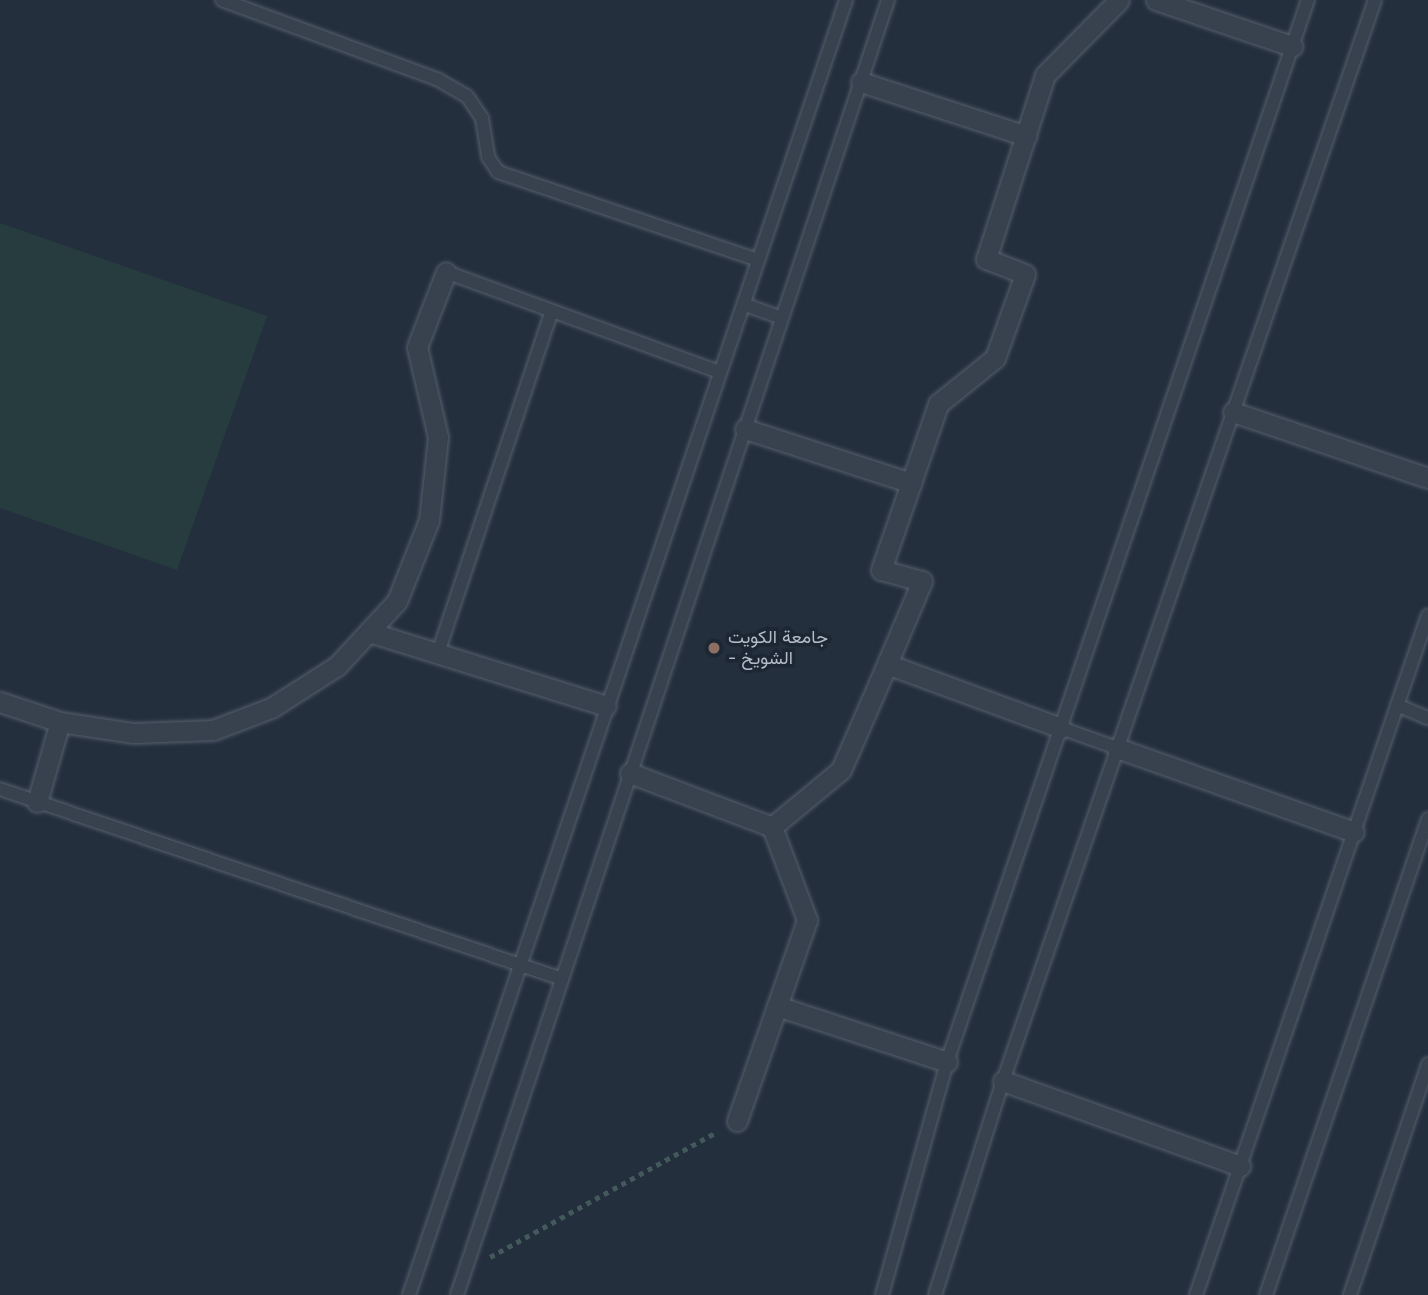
<!DOCTYPE html>
<meta charset="utf-8">
<style>
body{margin:0}
#map{position:relative;width:1428px;height:1295px;overflow:hidden;background:#242f3e;font-family:Inter,Vazirmatn,sans-serif}
div>[style]{position:absolute}
.green>*{inset:0;background:#263c3f}
.path>*{height:4.5px;margin-top:-2.25px;transform-origin:0;background:repeating-linear-gradient(90deg,#44595c 0 5px,transparent 0 10px)}
.roads{filter:drop-shadow(0 0 2px #565f6c) drop-shadow(0 0 2px #565f6c)}
.service>*{height:12px;margin:-6px;padding:0 6px;transform-origin:6px;border-radius:6px;background:#38414e}
.pedestrian>*{height:19px;margin:-9.5px;padding:0 9.5px;transform-origin:9.5px;border-radius:9.5px;background:#38414e}
.dots>*{width:19px;height:19px;translate:-50% -50%;box-sizing:border-box;border:4px solid #1d2633;border-radius:50%}
span{translate:-50% -50%;white-space:nowrap;text-align:center;line-height:1.15;-webkit-text-stroke:7px #1d2633;paint-order:stroke}
.poi-label{font-size:18px;color:#b4bcc9}
.left{translate:0 -50%;text-align:left}
</style>
<div id="map">
<div class="green">
<i style="clip-path:polygon(0 223px,267px 316px,177px 570px,0 508px)"></i>
</div>
<div class="path">
<i style="left:490px;top:1257px;width:260px;rotate:-28.9deg"></i>
</div>
<div class="roads">
<div class="service">
<i style="left:222px;top:0;width:229px;rotate:20.2deg"></i>
<i style="left:437px;top:79px;width:34px;rotate:30deg"></i>
<i style="left:467px;top:96px;width:27px;rotate:56deg"></i>
<i style="left:482px;top:118px;width:39px;rotate:81deg"></i>
<i style="left:488px;top:157px;width:18px;rotate:56deg"></i>
<i style="left:498px;top:172px;width:274px;rotate:18.7deg"></i>
<i style="left:446px;top:272px;width:292px;rotate:20.1deg"></i>
<i style="left:743px;top:304px;width:41px;rotate:19.7deg"></i>
<i style="left:438px;top:653px;width:360px;rotate:-71.6deg"></i>
<i style="left:1397px;top:705px;width:34px;rotate:23deg"></i>
<i style="left:1061px;top:728px;width:59px;rotate:19.7deg"></i>
<i style="left:0;top:789px;width:593px;rotate:18.68deg"></i>
<i style="left:409px;top:1295px;width:1367px;rotate:-71.35deg"></i>
<i style="left:457px;top:1295px;width:1365px;rotate:-71.59deg"></i>
<i style="left:882px;top:1295px;width:242px;rotate:-74.4deg"></i>
<i style="left:947px;top:1062px;width:1122px;rotate:-71.23deg"></i>
<i style="left:935px;top:1295px;width:225px;rotate:-72.4deg"></i>
<i style="left:1003px;top:1081px;width:1143px;rotate:-71.01deg"></i>
<i style="left:1196px;top:1295px;width:718px;rotate:-71.16deg"></i>
<i style="left:1266px;top:1295px;width:503px;rotate:-71.2deg"></i>
<i style="left:1350px;top:1295px;width:244px;rotate:-71.3deg"></i>
</div>
<div class="pedestrian">
<i style="left:1156px;top:0;width:144px;rotate:18.7deg"></i>
<i style="left:861px;top:82px;width:174px;rotate:18.1deg"></i>
<i style="left:1233px;top:412px;width:206px;rotate:18.7deg"></i>
<i style="left:745px;top:429px;width:175px;rotate:18deg"></i>
<i style="left:369px;top:632px;width:248px;rotate:17.3deg"></i>
<i style="left:887px;top:664px;width:185px;rotate:20.2deg"></i>
<i style="left:0;top:702px;width:63px;rotate:18.4deg"></i>
<i style="left:60px;top:722px;width:75px;rotate:8.5deg"></i>
<i style="left:134px;top:733px;width:79px;rotate:-2.2deg"></i>
<i style="left:213px;top:730px;width:62px;rotate:-20.8deg"></i>
<i style="left:271px;top:708px;width:78px;rotate:-32.5deg"></i>
<i style="left:337px;top:666px;width:88px;rotate:-47.3deg"></i>
<i style="left:397px;top:601px;width:87px;rotate:-68.4deg"></i>
<i style="left:429px;top:520px;width:83px;rotate:-83.8deg"></i>
<i style="left:438px;top:437px;width:92px;rotate:-103.1deg"></i>
<i style="left:417px;top:347px;width:80px;rotate:-68.9deg"></i>
<i style="left:1117px;top:748px;width:251px;rotate:19.5deg"></i>
<i style="left:630px;top:773px;width:152px;rotate:20.8deg"></i>
<i style="left:37px;top:802px;width:83px;rotate:-74deg"></i>
<i style="left:777px;top:1006px;width:179px;rotate:18.2deg"></i>
<i style="left:1003px;top:1081px;width:252px;rotate:19.7deg"></i>
<i style="left:737px;top:1121px;width:213px;rotate:-70.8deg"></i>
<i style="left:807px;top:920px;width:99px;rotate:-110.6deg"></i>
<i style="left:772px;top:827px;width:89px;rotate:-39.6deg"></i>
<i style="left:841px;top:770px;width:116px;rotate:-66.5deg"></i>
<i style="left:887px;top:664px;width:90px;rotate:-67.1deg"></i>
<i style="left:922px;top:581px;width:42px;rotate:-165deg"></i>
<i style="left:881px;top:570px;width:176px;rotate:-71deg"></i>
<i style="left:938px;top:404px;width:73px;rotate:-38.9deg"></i>
<i style="left:995px;top:358px;width:89px;rotate:-70.3deg"></i>
<i style="left:1025px;top:274px;width:42px;rotate:-159deg"></i>
<i style="left:986px;top:259px;width:193px;rotate:-72.2deg"></i>
<i style="left:1045px;top:75px;width:105px;rotate:-45.4deg"></i>
</div>
</div>
<div class="dots">
<i style="left:714px;top:648px;background:#8d6e63"></i>
</div>
<div class="poi-label">
<span class="left" style="left:728px;top:648px">جامعة الكويت<br>- الشويخ</span>
</div>
</div>
